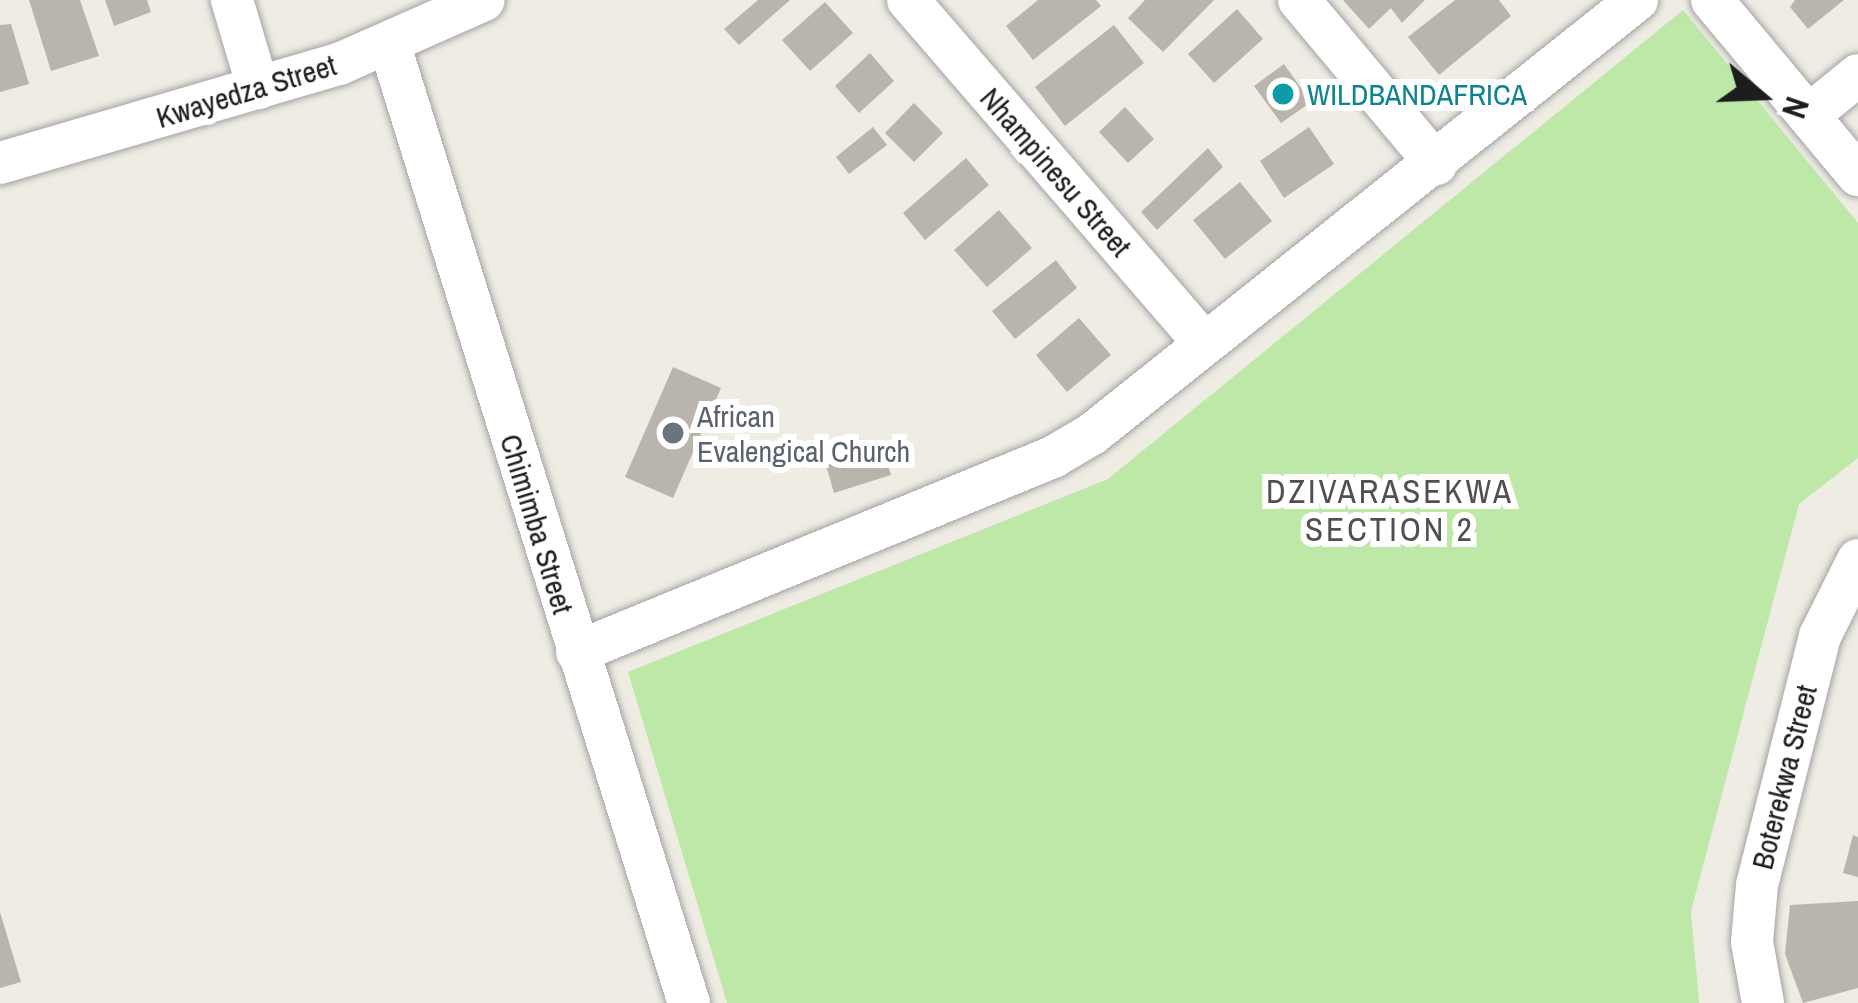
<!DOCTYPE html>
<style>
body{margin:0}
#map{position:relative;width:1858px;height:1003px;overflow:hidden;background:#eeece3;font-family:"Archivo Narrow",sans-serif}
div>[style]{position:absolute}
.grass>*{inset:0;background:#bde8a8}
.building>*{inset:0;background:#bab5ac}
.roads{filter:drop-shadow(0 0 3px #a4a4a4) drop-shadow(0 0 3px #a4a4a4)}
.minor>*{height:42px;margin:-21px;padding:0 21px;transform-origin:21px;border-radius:21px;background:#fff}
.dots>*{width:33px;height:33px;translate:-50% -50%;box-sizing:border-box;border:6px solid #fff;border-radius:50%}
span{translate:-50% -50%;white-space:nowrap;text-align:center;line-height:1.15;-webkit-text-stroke:12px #fff;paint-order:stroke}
.street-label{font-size:30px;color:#1d1d1d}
.culture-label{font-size:30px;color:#0d838f}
.left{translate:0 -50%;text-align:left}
.worship-label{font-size:30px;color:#5b616d}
.neighbourhood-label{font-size:33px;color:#505050;letter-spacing:3px}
.north{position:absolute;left:1702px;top:36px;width:120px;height:120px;-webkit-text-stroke:9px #fff;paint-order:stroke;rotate:109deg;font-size:33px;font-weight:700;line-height:48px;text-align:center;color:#1d1d1d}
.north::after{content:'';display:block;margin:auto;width:42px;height:54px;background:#1d1d1d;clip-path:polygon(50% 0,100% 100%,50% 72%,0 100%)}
</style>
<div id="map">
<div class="grass">
<i style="clip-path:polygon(1683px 10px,1858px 223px,1858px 458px,1799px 504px,1691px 911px,1699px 1003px,727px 1003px,628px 672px,1108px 479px)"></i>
</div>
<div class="building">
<i style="clip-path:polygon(29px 0,80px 0,99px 56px,51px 71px)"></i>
<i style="clip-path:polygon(105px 0,147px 0,151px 12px,114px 26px)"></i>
<i style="clip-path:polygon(758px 0,790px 0,739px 45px,724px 29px)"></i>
<i style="clip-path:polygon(1038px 0,1096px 0,1101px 6px,1033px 60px,1006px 26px)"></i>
<i style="clip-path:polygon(1145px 0,1214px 0,1163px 52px,1128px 18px)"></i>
<i style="clip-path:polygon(1343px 0,1425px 0,1402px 23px,1391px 8px,1369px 29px)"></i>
<i style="clip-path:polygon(1455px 0,1499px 0,1511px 16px,1439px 75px,1408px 37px)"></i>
<i style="clip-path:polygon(1844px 0,1808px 29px,1790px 7px,1795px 0)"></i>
<i style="clip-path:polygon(825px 2px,853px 33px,810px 71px,782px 40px)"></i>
<i style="clip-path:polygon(1237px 9px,1263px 39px,1214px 83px,1188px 54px)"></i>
<i style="clip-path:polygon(11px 24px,29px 84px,0 92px,0 25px)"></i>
<i style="clip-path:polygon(1114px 25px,1144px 63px,1065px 126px,1035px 87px)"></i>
<i style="clip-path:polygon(870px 53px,894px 81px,859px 113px,835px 86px)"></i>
<i style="clip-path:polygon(1284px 64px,1311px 102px,1281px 123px,1254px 86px)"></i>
<i style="clip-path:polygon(914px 103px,943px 133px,914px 162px,885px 133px)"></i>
<i style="clip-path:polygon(1125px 107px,1154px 139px,1128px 163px,1099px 132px)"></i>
<i style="clip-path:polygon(873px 127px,887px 145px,849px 174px,836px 157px)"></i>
<i style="clip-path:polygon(1309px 127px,1334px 164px,1284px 198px,1260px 161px)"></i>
<i style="clip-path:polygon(1208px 148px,1223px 167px,1157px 230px,1141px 212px)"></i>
<i style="clip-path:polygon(966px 158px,989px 185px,925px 240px,903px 213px)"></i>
<i style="clip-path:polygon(1240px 182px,1272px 221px,1225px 259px,1193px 220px)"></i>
<i style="clip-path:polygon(999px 210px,1032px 248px,987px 287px,954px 250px)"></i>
<i style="clip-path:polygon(1056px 260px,1077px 288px,1015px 339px,992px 311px)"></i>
<i style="clip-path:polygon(1079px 318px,1111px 355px,1067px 392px,1036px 355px)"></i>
<i style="clip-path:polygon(673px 367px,721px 388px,673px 498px,625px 477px)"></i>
<i style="clip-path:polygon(883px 448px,891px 475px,834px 493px,826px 465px)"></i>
<i style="clip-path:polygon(1853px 835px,1858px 837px,1858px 877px,1843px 873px)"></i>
<i style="clip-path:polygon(1858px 901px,1858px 988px,1803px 1003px,1785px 954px,1790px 905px)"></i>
<i style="clip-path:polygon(0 912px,21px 982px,0 988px)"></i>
</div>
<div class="roads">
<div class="minor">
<i style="left:232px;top:0;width:92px;rotate:73.5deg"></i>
<i style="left:908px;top:0;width:453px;rotate:49.2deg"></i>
<i style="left:1299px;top:0;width:214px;rotate:50.1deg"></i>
<i style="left:1712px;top:0;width:228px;rotate:50.2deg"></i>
<i style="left:389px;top:43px;width:1006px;rotate:72.65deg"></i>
<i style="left:1809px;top:115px;width:63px;rotate:-39.2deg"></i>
<i style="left:0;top:163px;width:353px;rotate:-16.3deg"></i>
<i style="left:339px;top:64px;width:158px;rotate:-23.8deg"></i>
<i style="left:577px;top:652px;width:514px;rotate:-22.28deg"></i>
<i style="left:1053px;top:457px;width:45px;rotate:-30.5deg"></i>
<i style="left:1092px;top:434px;width:697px;rotate:-38.53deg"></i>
<i style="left:1763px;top:1003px;width:62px;rotate:-100.2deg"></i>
<i style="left:1752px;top:942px;width:57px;rotate:-85deg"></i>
<i style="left:1757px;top:885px;width:257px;rotate:-75.8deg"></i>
<i style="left:1820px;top:636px;width:85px;rotate:-63.4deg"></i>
</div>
</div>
<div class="dots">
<i style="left:1283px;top:94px;background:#0f9aa8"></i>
<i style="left:673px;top:433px;background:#6b7280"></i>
</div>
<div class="street-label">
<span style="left:246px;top:91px;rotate:-17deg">Kwayedza Street</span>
<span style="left:1056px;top:172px;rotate:49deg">Nhampinesu Street</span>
<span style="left:537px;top:524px;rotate:73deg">Chimimba Street</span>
<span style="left:1784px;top:777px;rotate:-76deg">Boterekwa Street</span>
</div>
<div class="culture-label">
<span class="left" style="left:1307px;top:94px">WILDBANDAFRICA</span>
</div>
<div class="worship-label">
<span class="left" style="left:697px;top:433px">African<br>Evalengical Church</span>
</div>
<div class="neighbourhood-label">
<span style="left:1390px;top:511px">DZIVARASEKWA<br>SECTION 2</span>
</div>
<div class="north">N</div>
</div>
